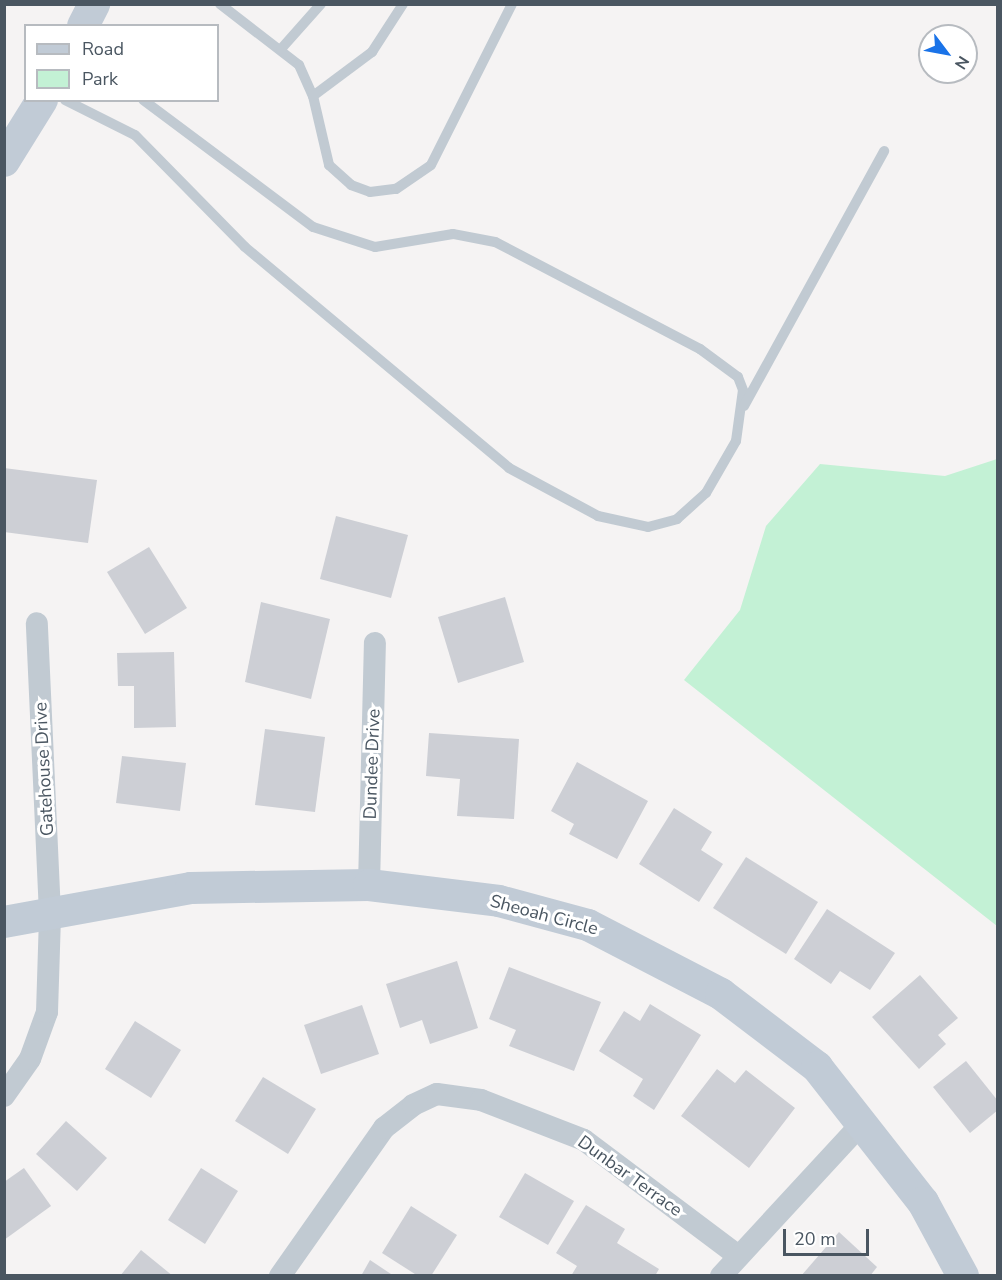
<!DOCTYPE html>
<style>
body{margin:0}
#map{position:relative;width:1002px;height:1280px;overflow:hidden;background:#f5f3f3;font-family:"Nunito Sans",sans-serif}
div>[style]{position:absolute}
.green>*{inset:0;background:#c3f1d5}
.building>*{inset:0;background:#cdcfd5}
.lane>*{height:10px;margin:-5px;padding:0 5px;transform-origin:5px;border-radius:5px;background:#c1cad2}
.street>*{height:22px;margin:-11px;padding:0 11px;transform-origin:11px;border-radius:11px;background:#c1cad2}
.secondary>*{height:32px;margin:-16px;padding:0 16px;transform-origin:16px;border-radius:16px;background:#c1cbd6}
span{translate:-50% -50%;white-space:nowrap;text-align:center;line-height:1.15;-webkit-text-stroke:6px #fff;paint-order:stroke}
.street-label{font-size:18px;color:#4a5661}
.frame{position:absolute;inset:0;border:6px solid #4a5661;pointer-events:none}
.legend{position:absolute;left:24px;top:24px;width:195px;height:78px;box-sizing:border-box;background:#fff;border:2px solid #b7bbc0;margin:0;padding:8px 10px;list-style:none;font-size:18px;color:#4a5661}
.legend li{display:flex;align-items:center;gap:12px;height:30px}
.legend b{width:30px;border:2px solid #b7bbc0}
.north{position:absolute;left:918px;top:24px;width:60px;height:60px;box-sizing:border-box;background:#fff;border:2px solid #b7bbc0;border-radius:50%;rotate:122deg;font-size:16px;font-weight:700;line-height:24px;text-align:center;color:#4a5661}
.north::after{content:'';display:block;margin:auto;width:21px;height:27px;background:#1a73e8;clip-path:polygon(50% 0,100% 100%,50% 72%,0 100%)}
.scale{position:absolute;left:783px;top:1229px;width:86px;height:27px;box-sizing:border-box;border:3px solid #4a5661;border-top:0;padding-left:8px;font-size:18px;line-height:21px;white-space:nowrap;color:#4a5661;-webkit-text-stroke:4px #fff;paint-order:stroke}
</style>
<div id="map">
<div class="green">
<i style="clip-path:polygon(997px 459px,998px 459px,997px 926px,684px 680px,740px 610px,766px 526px,820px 464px,945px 476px)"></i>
</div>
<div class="building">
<i style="clip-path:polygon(4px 468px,97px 480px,88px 543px,4px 532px)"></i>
<i style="clip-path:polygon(336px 516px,408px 535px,391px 598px,320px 579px)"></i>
<i style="clip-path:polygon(149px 547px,187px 608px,145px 634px,107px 572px)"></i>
<i style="clip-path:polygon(505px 597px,524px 662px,458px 683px,438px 617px)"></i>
<i style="clip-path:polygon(261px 602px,330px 619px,311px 699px,245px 682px)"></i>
<i style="clip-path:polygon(174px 652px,176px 727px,134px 728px,134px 686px,118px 686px,117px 653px)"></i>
<i style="clip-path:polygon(265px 729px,325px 737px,315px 812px,255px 805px)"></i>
<i style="clip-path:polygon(429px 733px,519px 739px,514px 819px,457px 816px,460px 779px,426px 776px)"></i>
<i style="clip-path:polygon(122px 756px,186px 763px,180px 811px,116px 803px)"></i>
<i style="clip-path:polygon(577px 762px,648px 801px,617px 859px,569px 834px,574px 824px,551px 811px)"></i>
<i style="clip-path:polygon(674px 808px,712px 832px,701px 850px,723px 864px,699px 902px,639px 864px)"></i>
<i style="clip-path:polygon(746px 857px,818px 902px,786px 954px,713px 908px)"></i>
<i style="clip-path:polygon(827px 909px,895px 953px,870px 990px,840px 971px,831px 984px,794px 959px)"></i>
<i style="clip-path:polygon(457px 961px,478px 1028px,430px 1044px,422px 1020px,400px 1028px,386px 984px)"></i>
<i style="clip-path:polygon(509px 967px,601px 1002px,574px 1071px,509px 1046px,516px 1030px,489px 1019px)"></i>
<i style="clip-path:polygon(920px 975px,958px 1018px,938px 1035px,946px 1044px,919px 1069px,872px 1017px)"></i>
<i style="clip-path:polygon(650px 1004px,701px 1035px,654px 1110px,633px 1096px,643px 1079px,599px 1051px,624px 1011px,640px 1021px)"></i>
<i style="clip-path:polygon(362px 1005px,379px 1054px,321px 1074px,304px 1025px)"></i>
<i style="clip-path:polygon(135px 1021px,181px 1050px,151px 1098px,105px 1069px)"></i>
<i style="clip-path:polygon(966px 1061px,998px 1101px,998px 1110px,970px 1133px,933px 1087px)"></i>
<i style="clip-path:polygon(717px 1069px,735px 1083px,746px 1070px,795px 1108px,749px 1168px,681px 1116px)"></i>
<i style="clip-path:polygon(263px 1077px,316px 1109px,288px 1154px,235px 1121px)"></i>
<i style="clip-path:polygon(66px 1121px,107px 1158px,77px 1191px,36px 1154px)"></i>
<i style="clip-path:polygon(24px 1168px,51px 1206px,4px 1240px,4px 1182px)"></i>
<i style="clip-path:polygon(201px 1168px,238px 1191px,205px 1244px,168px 1220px)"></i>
<i style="clip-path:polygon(525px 1173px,574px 1201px,548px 1245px,499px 1217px)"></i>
<i style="clip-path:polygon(586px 1205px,625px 1229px,617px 1243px,659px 1269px,655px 1276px,571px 1276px,577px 1266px,556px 1253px)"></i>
<i style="clip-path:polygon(411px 1206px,457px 1235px,431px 1276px,418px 1276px,382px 1253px)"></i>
<i style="clip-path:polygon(839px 1232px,877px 1267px,870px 1276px,801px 1276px)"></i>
<i style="clip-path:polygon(141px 1250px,173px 1276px,120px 1276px)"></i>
<i style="clip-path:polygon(370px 1260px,394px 1276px,361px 1276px)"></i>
</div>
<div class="lane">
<i style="left:220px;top:4px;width:100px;rotate:37.7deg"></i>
<i style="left:299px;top:65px;width:34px;rotate:66deg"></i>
<i style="left:313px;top:96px;width:71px;rotate:76.9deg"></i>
<i style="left:329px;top:165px;width:30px;rotate:42deg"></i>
<i style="left:351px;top:185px;width:20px;rotate:20deg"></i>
<i style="left:370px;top:192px;width:26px;rotate:-7deg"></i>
<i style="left:396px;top:189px;width:42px;rotate:-34.4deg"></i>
<i style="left:431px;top:165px;width:180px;rotate:-63.3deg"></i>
<i style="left:281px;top:49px;width:60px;rotate:-48.4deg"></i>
<i style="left:313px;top:96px;width:74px;rotate:-36.7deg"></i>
<i style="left:372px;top:52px;width:57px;rotate:-57.1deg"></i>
<i style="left:65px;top:100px;width:78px;rotate:26.6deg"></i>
<i style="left:135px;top:135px;width:157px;rotate:45.5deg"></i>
<i style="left:245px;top:247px;width:344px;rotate:39.9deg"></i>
<i style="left:509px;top:468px;width:101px;rotate:28.3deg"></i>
<i style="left:598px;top:516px;width:51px;rotate:12.4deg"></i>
<i style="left:648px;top:527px;width:30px;rotate:-15deg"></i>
<i style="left:677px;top:519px;width:39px;rotate:-42deg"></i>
<i style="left:706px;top:493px;width:60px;rotate:-60deg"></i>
<i style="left:736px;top:441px;width:51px;rotate:-82.2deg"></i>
<i style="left:743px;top:390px;width:14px;rotate:-111deg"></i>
<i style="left:738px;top:377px;width:47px;rotate:-143.6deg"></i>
<i style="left:700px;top:349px;width:231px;rotate:-152.4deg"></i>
<i style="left:495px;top:242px;width:43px;rotate:-169.2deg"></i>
<i style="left:453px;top:234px;width:79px;rotate:170.5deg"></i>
<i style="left:375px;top:247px;width:65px;rotate:-162.1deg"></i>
<i style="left:313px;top:227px;width:212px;rotate:-143.2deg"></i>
<i style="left:744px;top:406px;width:291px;rotate:-61.2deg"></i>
</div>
<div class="street">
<i style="left:369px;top:885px;width:242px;rotate:-88.6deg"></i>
<i style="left:4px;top:1096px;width:45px;rotate:-54.9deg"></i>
<i style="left:30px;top:1059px;width:50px;rotate:-70.1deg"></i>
<i style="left:47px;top:1012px;width:98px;rotate:-88.2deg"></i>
<i style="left:50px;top:914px;width:291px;rotate:-92.6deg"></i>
<i style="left:280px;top:1276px;width:181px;rotate:-54.9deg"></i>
<i style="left:384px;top:1128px;width:37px;rotate:-38deg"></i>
<i style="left:413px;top:1105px;width:26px;rotate:-25deg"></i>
<i style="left:437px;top:1094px;width:44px;rotate:7.8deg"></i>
<i style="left:481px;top:1100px;width:110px;rotate:21.2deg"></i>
<i style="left:584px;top:1140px;width:191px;rotate:36.9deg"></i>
<i style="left:721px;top:1276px;width:208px;rotate:-47.3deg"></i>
</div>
<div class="secondary">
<i style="left:83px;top:26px;width:25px;rotate:-63deg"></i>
<i style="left:4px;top:161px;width:72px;rotate:-58.1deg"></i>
<i style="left:4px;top:922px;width:190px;rotate:-10.3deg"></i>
<i style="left:191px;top:888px;width:178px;rotate:-1deg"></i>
<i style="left:369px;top:885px;width:131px;rotate:7deg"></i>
<i style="left:499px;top:901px;width:92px;rotate:15.1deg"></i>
<i style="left:588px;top:925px;width:150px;rotate:27.4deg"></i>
<i style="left:721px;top:994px;width:121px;rotate:37.2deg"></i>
<i style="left:817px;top:1067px;width:172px;rotate:51.9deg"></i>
<i style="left:923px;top:1202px;width:84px;rotate:61.6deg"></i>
</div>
<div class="street-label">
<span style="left:372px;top:764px;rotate:-88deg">Dundee Drive</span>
<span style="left:44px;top:769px;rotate:-93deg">Gatehouse Drive</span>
<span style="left:544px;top:915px;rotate:15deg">Sheoah Circle</span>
<span style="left:630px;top:1176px;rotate:36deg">Dunbar Terrace</span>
</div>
<div class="frame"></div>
<ul class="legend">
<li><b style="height:8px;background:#c1cbd6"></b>Road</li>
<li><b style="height:16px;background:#c3f1d5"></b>Park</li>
</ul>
<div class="north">N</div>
<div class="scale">20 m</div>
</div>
